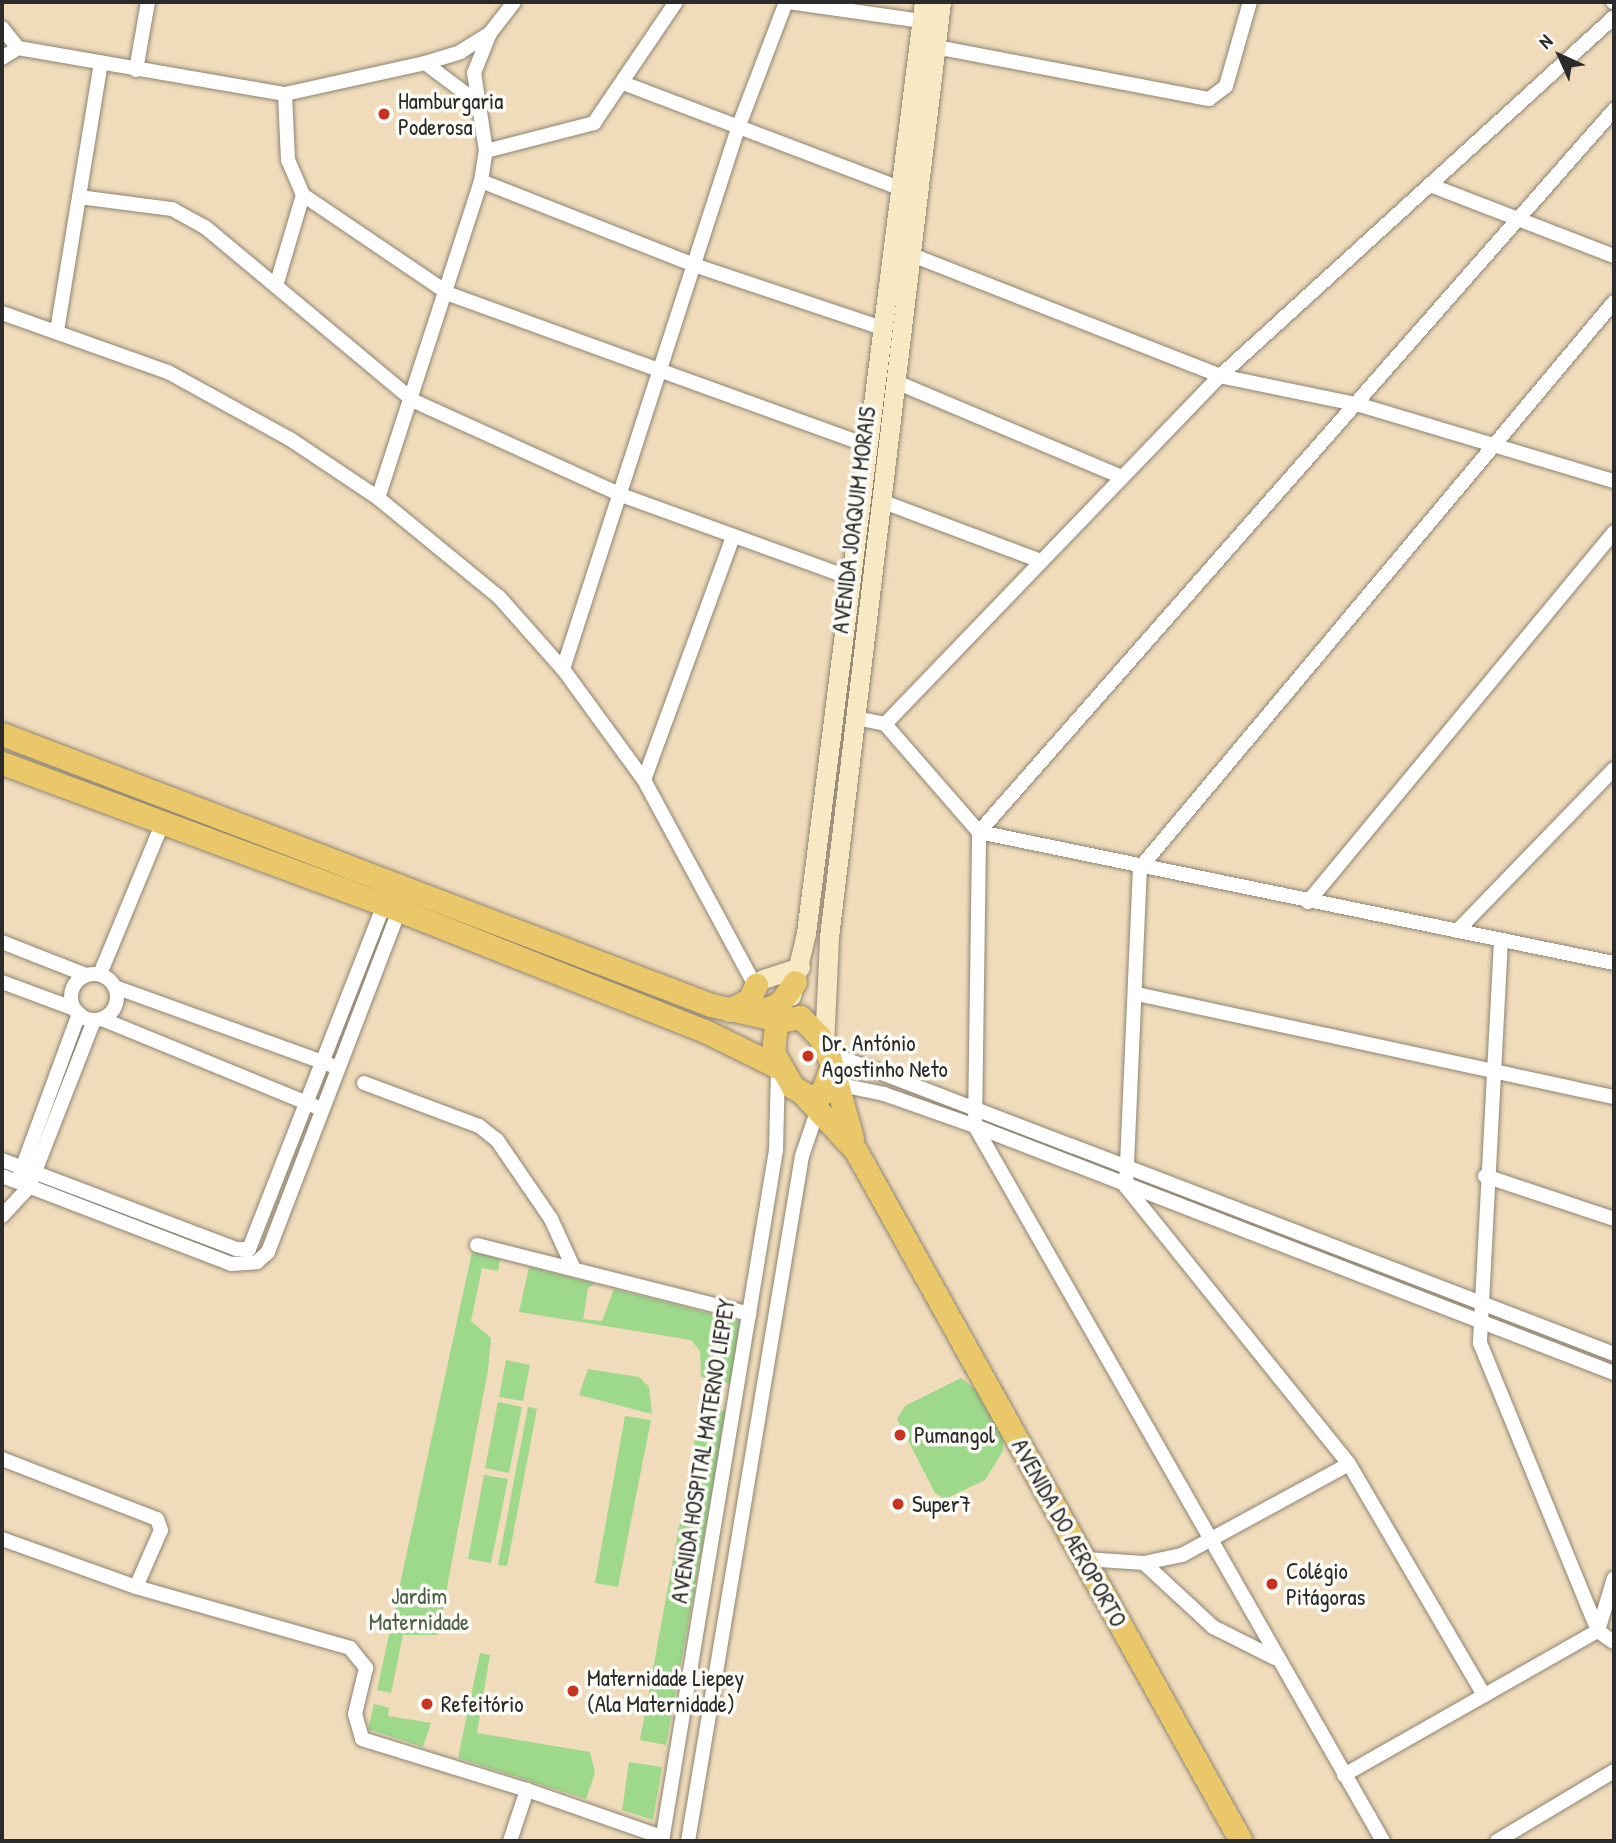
<!DOCTYPE html>
<meta charset="utf-8">
<style>
body{margin:0}
#map{position:relative;width:1616px;height:1843px;overflow:hidden;background:#f0dcbb;font-family:"Patrick Hand",sans-serif}
div>[style]{position:absolute}
.green>*{inset:0;background:#9dd88b}
.roads{filter:drop-shadow(0 0 2px #8e8473) drop-shadow(0 0 2px #8e8473)}
.street>*{height:14px;margin:-7px;padding:0 7px;transform-origin:7px;border-radius:7px;background:#fff}
.street>.ring{margin:-7px;padding:0;box-sizing:content-box;background:none;border:14px solid #fff;border-radius:50%}
.secondary>*{height:19px;margin:-9.5px;padding:0 9.5px;transform-origin:9.5px;border-radius:9.5px;background:#f7e9c3}
.primary>*{height:23px;margin:-11.5px;padding:0 11.5px;transform-origin:11.5px;border-radius:11.5px;background:#eac769}
.dots>*{width:19px;height:19px;translate:-50% -50%;box-sizing:border-box;border:4px solid #fdfcf7;border-radius:50%}
span{translate:-50% -50%;white-space:nowrap;text-align:center;line-height:1.15;-webkit-text-stroke:7px #fdfcf7;paint-order:stroke}
.poi-label{font-size:23px;color:#2b2b2b}
.left{translate:0 -50%;text-align:left}
.street-label{font-size:23px;color:#2b2b2b}
.park-label{font-size:23px;color:#4d5f48}
.frame{position:absolute;inset:0;border:4px solid #2b2b2b;pointer-events:none}
.north{position:absolute;left:1525px;top:21px;width:70px;height:70px;-webkit-text-stroke:5px #fdfcf7;paint-order:stroke;rotate:315deg;font-size:19px;font-weight:700;line-height:28px;text-align:center;color:#2b2b2b}
.north::after{content:'';display:block;margin:auto;width:24px;height:32px;background:#2b2b2b;clip-path:polygon(50% 0,100% 100%,50% 72%,0 100%)}
</style>
<div id="map">
<div class="green">
<i style="clip-path:polygon(472px 1252px,500px 1259px,498px 1271px,482px 1268px,471px 1321px,491px 1338px,488px 1370px,438px 1635px,403px 1635px,391px 1693px,377px 1690px)"></i>
<i style="clip-path:polygon(529px 1267px,595px 1284px,588px 1288px,583px 1319px,602px 1321px,614px 1289px,742px 1322px,732px 1384px,701px 1377px,700px 1351px,691px 1340px,519px 1312px)"></i>
<i style="clip-path:polygon(506px 1360px,530px 1365px,523px 1401px,499px 1397px)"></i>
<i style="clip-path:polygon(588px 1369px,639px 1377px,649px 1387px,652px 1414px,579px 1395px)"></i>
<i style="clip-path:polygon(961px 1378px,975px 1389px,1003px 1438px,1003px 1451px,985px 1480px,945px 1499px,935px 1493px,897px 1419px,905px 1406px)"></i>
<i style="clip-path:polygon(498px 1402px,522px 1407px,509px 1473px,485px 1468px)"></i>
<i style="clip-path:polygon(528px 1407px,537px 1409px,507px 1566px,498px 1565px)"></i>
<i style="clip-path:polygon(701px 1407px,727px 1411px,666px 1745px,640px 1740px)"></i>
<i style="clip-path:polygon(625px 1416px,651px 1420px,618px 1587px,595px 1583px)"></i>
<i style="clip-path:polygon(484px 1475px,508px 1479px,491px 1563px,468px 1559px)"></i>
<i style="clip-path:polygon(480px 1653px,490px 1655px,477px 1733px,590px 1752px,595px 1773px,586px 1799px,458px 1758px)"></i>
<i style="clip-path:polygon(374px 1704px,389px 1708px,388px 1716px,431px 1723px,423px 1747px,368px 1729px)"></i>
<i style="clip-path:polygon(629px 1762px,662px 1767px,653px 1820px,622px 1810px)"></i>
</div>
<div class="roads">
<div class="street">
<i style="left:788px;top:2px;width:135px;rotate:8.1deg"></i>
<i style="left:1613px;top:2px;width:1px"></i>
<i style="left:2px;top:28px;width:26px;rotate:51deg"></i>
<i style="left:18px;top:48px;width:271px;rotate:9.8deg"></i>
<i style="left:285px;top:94px;width:143px;rotate:-12.5deg"></i>
<i style="left:936px;top:47px;width:278px;rotate:10.8deg"></i>
<i style="left:1209px;top:99px;width:21px;rotate:-37deg"></i>
<i style="left:1226px;top:86px;width:87px;rotate:-74.1deg"></i>
<i style="left:2px;top:58px;width:19px;rotate:-32deg"></i>
<i style="left:136px;top:70px;width:69px;rotate:-80deg"></i>
<i style="left:623px;top:83px;width:296px;rotate:20.8deg"></i>
<i style="left:473px;top:99px;width:60px;rotate:-143.1deg"></i>
<i style="left:425px;top:63px;width:37px;rotate:-17deg"></i>
<i style="left:460px;top:52px;width:36px;rotate:-32deg"></i>
<i style="left:490px;top:33px;width:39px;rotate:-52deg"></i>
<i style="left:486px;top:151px;width:112px;rotate:-14.5deg"></i>
<i style="left:594px;top:123px;width:146px;rotate:-55.9deg"></i>
<i style="left:481px;top:181px;width:232px;rotate:21.5deg"></i>
<i style="left:697px;top:266px;width:195px;rotate:18.5deg"></i>
<i style="left:1430px;top:185px;width:197px;rotate:21.1deg"></i>
<i style="left:303px;top:195px;width:176px;rotate:34.1deg"></i>
<i style="left:449px;top:294px;width:444px;rotate:19.9deg"></i>
<i style="left:79px;top:197px;width:94px;rotate:7.4deg"></i>
<i style="left:172px;top:209px;width:38px;rotate:29deg"></i>
<i style="left:205px;top:227px;width:272px;rotate:39.8deg"></i>
<i style="left:414px;top:401px;width:227px;rotate:24.4deg"></i>
<i style="left:621px;top:495px;width:241px;rotate:19.9deg"></i>
<i style="left:912px;top:255px;width:331px;rotate:21.4deg"></i>
<i style="left:1220px;top:376px;width:143px;rotate:11.7deg"></i>
<i style="left:1360px;top:405px;width:265px;rotate:16.7deg"></i>
<i style="left:276px;top:286px;width:95px;rotate:-73.5deg"></i>
<i style="left:303px;top:195px;width:38px;rotate:-113deg"></i>
<i style="left:288px;top:160px;width:66px;rotate:-92.6deg"></i>
<i style="left:2px;top:313px;width:176px;rotate:19.6deg"></i>
<i style="left:168px;top:372px;width:139px;rotate:28.8deg"></i>
<i style="left:290px;top:439px;width:106px;rotate:33.8deg"></i>
<i style="left:378px;top:498px;width:156px;rotate:39.3deg"></i>
<i style="left:499px;top:597px;width:96px;rotate:48.4deg"></i>
<i style="left:563px;top:669px;width:137px;rotate:53.9deg"></i>
<i style="left:644px;top:780px;width:240px;rotate:61.6deg"></i>
<i style="left:57px;top:331px;width:272px;rotate:-80.7deg"></i>
<i style="left:896px;top:382px;width:245px;rotate:22.8deg"></i>
<i style="left:378px;top:498px;width:333px;rotate:-72deg"></i>
<i style="left:481px;top:181px;width:30px;rotate:-81deg"></i>
<i style="left:486px;top:151px;width:79px;rotate:-98.7deg"></i>
<i style="left:474px;top:73px;width:43px;rotate:-68.2deg"></i>
<i style="left:881px;top:501px;width:171px;rotate:20.6deg"></i>
<i style="left:563px;top:669px;width:569px;rotate:-72.07deg"></i>
<i style="left:738px;top:128px;width:135px;rotate:-69.1deg"></i>
<i style="left:855px;top:718px;width:31px;rotate:11deg"></i>
<i style="left:885px;top:724px;width:143px;rotate:49deg"></i>
<i style="left:979px;top:832px;width:648px;rotate:11.66deg"></i>
<i style="left:885px;top:724px;width:483px;rotate:-46.1deg"></i>
<i style="left:1220px;top:376px;width:533px;rotate:-42.34deg"></i>
<i style="left:644px;top:780px;width:257px;rotate:-69.9deg"></i>
<i style="left:1308px;top:902px;width:480px;rotate:-50.4deg"></i>
<i style="left:1457px;top:931px;width:226px;rotate:-45.9deg"></i>
<i style="left:1501px;top:940px;width:404px;rotate:93deg"></i>
<i style="left:1480px;top:1343px;width:311px;rotate:67.7deg"></i>
<i style="left:1598px;top:1631px;width:19px;rotate:35deg"></i>
<i style="left:2px;top:942px;width:90px;rotate:21.4deg"></i>
<i style="left:100px;top:974px;width:165px;rotate:-67.5deg"></i>
<i class="ring" style="left:71px;top:974px;width:32px;height:32px"></i>
<i style="left:2px;top:982px;width:78px;rotate:20.3deg"></i>
<i style="left:115px;top:987px;width:229px;rotate:19.9deg"></i>
<i style="left:1137px;top:994px;width:488px;rotate:12.2deg"></i>
<i style="left:102px;top:1019px;width:232px;rotate:22.3deg"></i>
<i style="left:827px;top:1052px;width:843px;rotate:20.99deg"></i>
<i style="left:364px;top:1083px;width:123px;rotate:20.5deg"></i>
<i style="left:479px;top:1126px;width:23px;rotate:38deg"></i>
<i style="left:497px;top:1140px;width:96px;rotate:55.6deg"></i>
<i style="left:551px;top:1219px;width:55px;rotate:65.3deg"></i>
<i style="left:831px;top:1083px;width:54px;rotate:11.7deg"></i>
<i style="left:884px;top:1094px;width:96px;rotate:19.4deg"></i>
<i style="left:975px;top:1126px;width:685px;rotate:21.13deg"></i>
<i style="left:2px;top:1160px;width:250px;rotate:20.8deg"></i>
<i style="left:236px;top:1249px;width:13px"></i>
<i style="left:249px;top:1249px;width:370px;rotate:-68.6deg"></i>
<i style="left:20px;top:1174px;width:171px;rotate:-69.8deg"></i>
<i style="left:2px;top:1176px;width:245px;rotate:21deg"></i>
<i style="left:231px;top:1264px;width:26px;rotate:-4deg"></i>
<i style="left:257px;top:1262px;width:15px;rotate:-42deg"></i>
<i style="left:268px;top:1252px;width:366px;rotate:-69deg"></i>
<i style="left:1485px;top:1176px;width:136px;rotate:18.4deg"></i>
<i style="left:2px;top:1216px;width:40px;rotate:-47deg"></i>
<i style="left:29px;top:1187px;width:179px;rotate:-68.7deg"></i>
<i style="left:477px;top:1245px;width:281px;rotate:14.2deg"></i>
<i style="left:2px;top:1459px;width:166px;rotate:21.2deg"></i>
<i style="left:157px;top:1519px;width:12px;rotate:70deg"></i>
<i style="left:161px;top:1530px;width:62px;rotate:113.7deg"></i>
<i style="left:1349px;top:1464px;width:268px;rotate:59.7deg"></i>
<i style="left:2px;top:1539px;width:142px;rotate:19.7deg"></i>
<i style="left:136px;top:1587px;width:223px;rotate:15.9deg"></i>
<i style="left:350px;top:1648px;width:26px;rotate:51deg"></i>
<i style="left:366px;top:1668px;width:47px;rotate:103.4deg"></i>
<i style="left:355px;top:1714px;width:26px;rotate:74deg"></i>
<i style="left:362px;top:1739px;width:173px;rotate:17.2deg"></i>
<i style="left:1085px;top:1559px;width:59px;rotate:3.9deg"></i>
<i style="left:1144px;top:1563px;width:39px;rotate:-12deg"></i>
<i style="left:1182px;top:1555px;width:190px;rotate:-28.6deg"></i>
<i style="left:1349px;top:1464px;width:356px;rotate:-128.8deg"></i>
<i style="left:1126px;top:1187px;width:319px;rotate:-87.5deg"></i>
<i style="left:1140px;top:868px;width:738px;rotate:-50.06deg"></i>
<i style="left:1144px;top:1563px;width:94px;rotate:42.8deg"></i>
<i style="left:1213px;top:1627px;width:69px;rotate:26.6deg"></i>
<i style="left:1344px;top:1775px;width:292px;rotate:-29.6deg"></i>
<i style="left:1598px;top:1631px;width:55px;rotate:-73.2deg"></i>
<i style="left:510px;top:1841px;width:54px;rotate:-71.6deg"></i>
<i style="left:527px;top:1790px;width:143px;rotate:19.2deg"></i>
<i style="left:662px;top:1841px;width:700px;rotate:-80.63deg"></i>
<i style="left:776px;top:1150px;width:81px;rotate:-88.6deg"></i>
<i style="left:688px;top:1841px;width:694px;rotate:-80.55deg"></i>
<i style="left:802px;top:1156px;width:53px;rotate:-71.2deg"></i>
<i style="left:1383px;top:1841px;width:823px;rotate:-119.71deg"></i>
<i style="left:975px;top:1126px;width:294px;rotate:-89.2deg"></i>
<i style="left:979px;top:832px;width:962px;rotate:-48.67deg"></i>
<i style="left:1497px;top:1841px;width:136px;rotate:-30.9deg"></i>
</div>
<div class="secondary">
<i style="left:763px;top:979px;width:39px;rotate:-18deg"></i>
<i style="left:791px;top:996px;width:65px;rotate:-76.6deg"></i>
<i style="left:806px;top:933px;width:938px;rotate:-82.78deg"></i>
<i style="left:824px;top:1045px;width:108px;rotate:-87.3deg"></i>
<i style="left:829px;top:937px;width:942px;rotate:-83.17deg"></i>
</div>
<div class="primary">
<i style="left:2px;top:734px;width:759px;rotate:20.92deg"></i>
<i style="left:711px;top:1005px;width:70px;rotate:12.4deg"></i>
<i style="left:2px;top:763px;width:423px;rotate:20.3deg"></i>
<i style="left:399px;top:910px;width:329px;rotate:21.6deg"></i>
<i style="left:705px;top:1031px;width:81px;rotate:26.3deg"></i>
<i style="left:729px;top:1010px;width:22px;rotate:-27deg"></i>
<i style="left:749px;top:1000px;width:17px;rotate:-65deg"></i>
<i style="left:755px;top:1013px;width:26px;rotate:-21deg"></i>
<i style="left:779px;top:1004px;width:27px;rotate:-54deg"></i>
<i style="left:831px;top:1067px;width:28px;rotate:109deg"></i>
<i style="left:822px;top:1093px;width:13px;rotate:162deg"></i>
<i style="left:810px;top:1097px;width:20px;rotate:-150deg"></i>
<i style="left:793px;top:1087px;width:39px;rotate:-120deg"></i>
<i style="left:773px;top:1053px;width:31px;rotate:-84deg"></i>
<i style="left:776px;top:1022px;width:25px;rotate:-12deg"></i>
<i style="left:800px;top:1017px;width:27px;rotate:45deg"></i>
<i style="left:819px;top:1036px;width:26px;rotate:65deg"></i>
<i style="left:830px;top:1060px;width:81px;rotate:74.2deg"></i>
<i style="left:804px;top:1095px;width:76px;rotate:47.1deg"></i>
<i style="left:856px;top:1151px;width:790px;rotate:60.84deg"></i>
</div>
</div>
<div class="dots">
<i style="left:384px;top:114px;background:#c8321e"></i>
<i style="left:808px;top:1056px;background:#c8321e"></i>
<i style="left:900px;top:1435px;background:#c8321e"></i>
<i style="left:898px;top:1504px;background:#c8321e"></i>
<i style="left:1272px;top:1584px;background:#c8321e"></i>
<i style="left:573px;top:1691px;background:#c8321e"></i>
<i style="left:427px;top:1704px;background:#c8321e"></i>
</div>
<div class="poi-label">
<span class="left" style="left:398px;top:114px">Hamburgaria<br>Poderosa</span>
<span class="left" style="left:822px;top:1056px">Dr. António<br>Agostinho Neto</span>
<span class="left" style="left:914px;top:1435px">Pumangol</span>
<span class="left" style="left:912px;top:1504px">Super7</span>
<span class="left" style="left:1286px;top:1584px">Colégio<br>Pitágoras</span>
<span class="left" style="left:587px;top:1691px">Maternidade Liepey<br>(Ala Maternidade)</span>
<span class="left" style="left:441px;top:1704px">Refeitório</span>
</div>
<div class="street-label">
<span style="left:854px;top:520px;rotate:-83deg">AVENIDA JOAQUIM MORAIS</span>
<span style="left:703px;top:1451px;rotate:-81deg">AVENIDA HOSPITAL MATERNO LIEPEY</span>
<span style="left:1069px;top:1533px;rotate:61deg">AVENIDA DO AEROPORTO</span>
</div>
<div class="park-label">
<span style="left:419px;top:1609px">Jardim<br>Maternidade</span>
</div>
<div class="frame"></div>
<div class="north">N</div>
</div>
